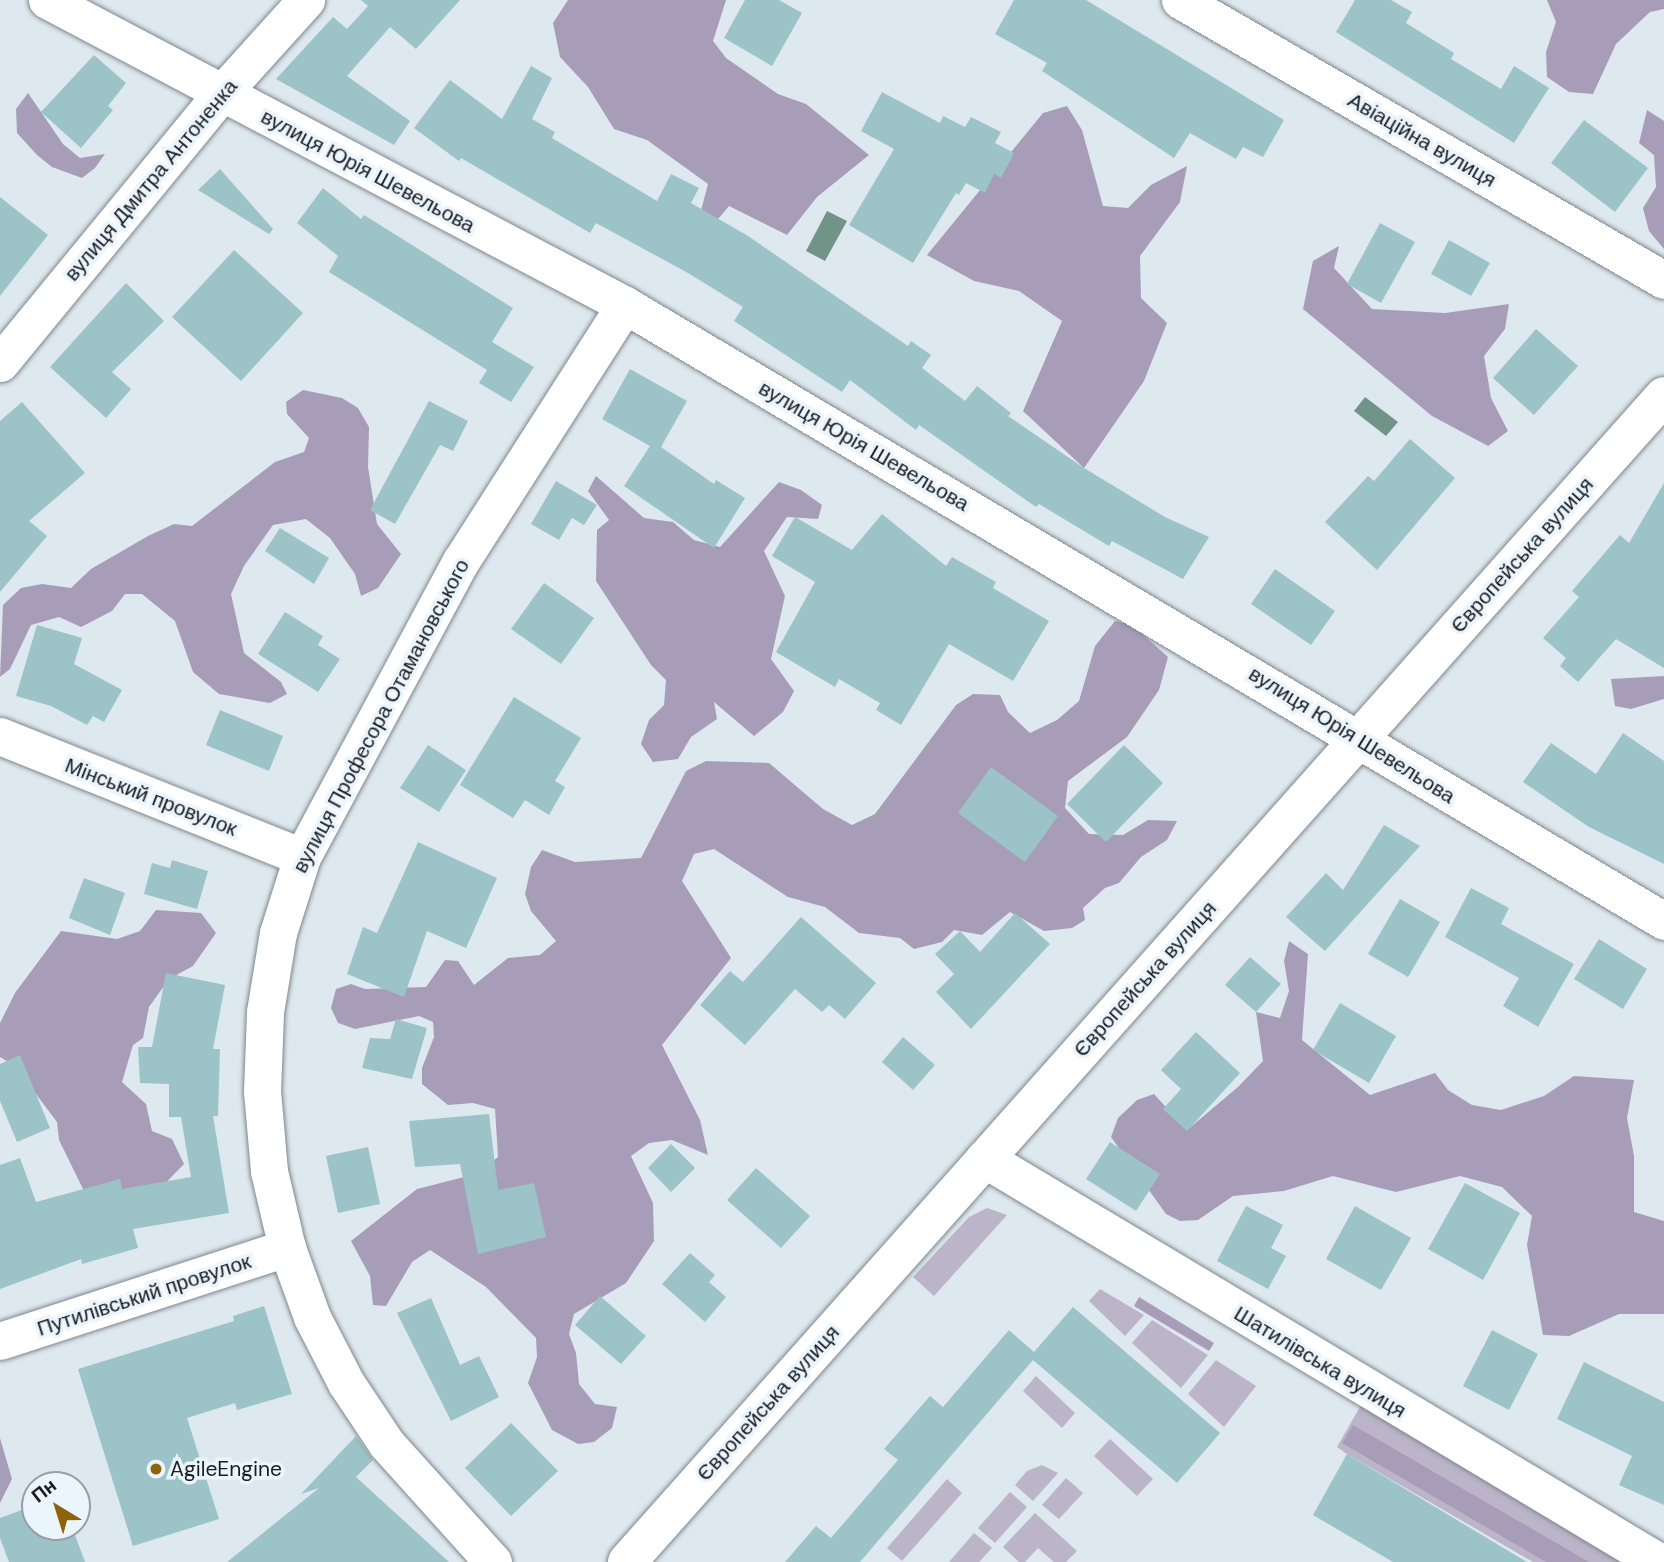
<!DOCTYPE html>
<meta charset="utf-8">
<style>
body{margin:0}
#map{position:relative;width:1664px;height:1562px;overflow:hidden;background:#dee8ef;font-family:"DM Sans",sans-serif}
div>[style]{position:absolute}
.green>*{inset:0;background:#bcb4c9}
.forest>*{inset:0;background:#a89db9}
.water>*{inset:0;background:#719489}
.building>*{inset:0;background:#9cc3c8}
.roads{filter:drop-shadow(0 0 2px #7e878e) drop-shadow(0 0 2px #7e878e)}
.minor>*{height:37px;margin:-18.5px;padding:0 18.5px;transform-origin:18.5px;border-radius:18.5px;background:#fff}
.tertiary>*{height:38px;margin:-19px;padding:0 19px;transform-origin:19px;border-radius:19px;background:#fff}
.secondary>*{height:38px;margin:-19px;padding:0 19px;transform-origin:19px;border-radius:19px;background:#fff}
.dots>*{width:19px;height:19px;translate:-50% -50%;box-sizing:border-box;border:4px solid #ebf5fd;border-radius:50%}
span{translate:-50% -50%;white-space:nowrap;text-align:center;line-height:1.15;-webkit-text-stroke:7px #ebf5fd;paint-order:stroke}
.street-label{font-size:21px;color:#181c1f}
.poi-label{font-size:21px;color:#181c1f}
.left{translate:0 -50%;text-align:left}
.north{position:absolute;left:21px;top:1471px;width:70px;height:70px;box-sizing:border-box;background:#ebf5fd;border:2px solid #979ea4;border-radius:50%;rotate:322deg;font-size:19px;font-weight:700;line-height:28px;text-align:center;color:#181c1f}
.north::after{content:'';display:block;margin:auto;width:24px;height:32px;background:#8f630b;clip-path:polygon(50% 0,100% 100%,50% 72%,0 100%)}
</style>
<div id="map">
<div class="green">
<i style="clip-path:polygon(987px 1208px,1007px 1215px,934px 1296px,913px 1277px,969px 1217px)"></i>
<i style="clip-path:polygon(1100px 1289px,1144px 1315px,1125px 1336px,1089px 1301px)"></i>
<i style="clip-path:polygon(1152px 1320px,1208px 1355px,1181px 1388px,1132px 1343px)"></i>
<i style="clip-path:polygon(1216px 1360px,1256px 1386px,1224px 1427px,1188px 1394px)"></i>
<i style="clip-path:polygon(1036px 1376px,1075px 1413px,1062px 1428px,1023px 1391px)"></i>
<i style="clip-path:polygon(1361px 1405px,1624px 1562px,1533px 1562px,1347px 1454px,1337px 1447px)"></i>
<i style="clip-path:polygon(1110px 1439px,1153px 1479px,1137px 1496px,1094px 1456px)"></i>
<i style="clip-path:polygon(1042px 1465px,1058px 1473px,1033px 1501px,1015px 1485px,1027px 1471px)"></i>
<i style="clip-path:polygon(1066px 1478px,1083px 1493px,1059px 1519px,1042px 1505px)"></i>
<i style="clip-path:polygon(947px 1479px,962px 1493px,902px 1561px,887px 1548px)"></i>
<i style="clip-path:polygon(1010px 1492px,1027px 1507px,995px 1543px,978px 1528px)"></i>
<i style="clip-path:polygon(1035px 1513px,1077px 1551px,1066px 1562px,1054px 1562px,1038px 1548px,1025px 1562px,1019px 1562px,1003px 1547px)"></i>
<i style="clip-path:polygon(974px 1533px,992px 1548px,979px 1562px,949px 1562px)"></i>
</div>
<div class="forest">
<i style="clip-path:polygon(568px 0,726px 0,713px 41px,726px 58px,778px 94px,806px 104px,869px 155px,817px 197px,787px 235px,729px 206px,702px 238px,698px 222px,708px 184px,647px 140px,614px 129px,588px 87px,560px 57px,553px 23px)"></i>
<i style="clip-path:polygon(1547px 0,1664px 0,1664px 9px,1650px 12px,1616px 44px,1593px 94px,1569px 92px,1547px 77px,1546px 52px,1556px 22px)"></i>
<i style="clip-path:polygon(28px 93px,63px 144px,80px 158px,105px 154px,95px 168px,82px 178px,52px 167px,37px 155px,17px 133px,16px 109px)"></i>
<i style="clip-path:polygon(1067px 106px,1082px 130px,1103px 206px,1128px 208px,1151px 185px,1187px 166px,1180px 202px,1140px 256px,1141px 298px,1167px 323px,1144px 381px,1084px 468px,1023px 411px,1062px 321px,1019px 291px,974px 281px,927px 255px,1043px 113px)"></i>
<i style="clip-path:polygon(1647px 110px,1664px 121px,1664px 249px,1649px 231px,1643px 208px,1656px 187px,1654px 155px,1639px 143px)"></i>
<i style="clip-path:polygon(1339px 246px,1334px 268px,1372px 309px,1445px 313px,1509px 304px,1505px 329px,1484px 356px,1491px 398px,1508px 431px,1488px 446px,1432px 416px,1303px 309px,1313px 261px)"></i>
<i style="clip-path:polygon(303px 390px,342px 398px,358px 408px,369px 427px,368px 467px,377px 524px,401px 554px,378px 588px,361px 596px,355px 574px,330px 538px,306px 519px,273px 525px,244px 566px,231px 594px,244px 653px,281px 682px,287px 694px,270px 703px,219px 694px,193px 672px,175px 621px,142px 594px,125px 594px,112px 611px,81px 627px,59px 617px,31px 625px,10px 669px,0 677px,3px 605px,21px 588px,42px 584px,71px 588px,91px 569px,148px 536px,174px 524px,192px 526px,275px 462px,304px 452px,309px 438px,287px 414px,286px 402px)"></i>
<i style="clip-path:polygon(596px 476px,644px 518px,673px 522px,694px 540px,720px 547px,779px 482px,801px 490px,822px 505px,818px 519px,787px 517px,764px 551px,785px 596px,771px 659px,794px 691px,783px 712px,754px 736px,714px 702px,717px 719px,691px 737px,678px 759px,653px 762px,641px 744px,649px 720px,664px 705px,666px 680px,651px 665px,596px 581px,597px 530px,609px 520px,588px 491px)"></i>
<i style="clip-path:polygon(1115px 621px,1132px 625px,1168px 657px,1159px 690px,1127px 737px,1068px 781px,1065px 808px,1089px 834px,1123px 835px,1148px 820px,1177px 821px,1167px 840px,1141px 857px,1119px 883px,1105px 888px,1083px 908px,1085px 920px,1072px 928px,1044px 931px,1010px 912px,982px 935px,954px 930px,942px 942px,914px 949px,900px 938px,859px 933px,825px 907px,788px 897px,714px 849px,694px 854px,682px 881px,731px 958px,662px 1045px,700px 1120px,708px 1155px,672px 1140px,649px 1143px,631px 1156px,653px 1203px,654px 1241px,626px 1283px,574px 1314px,569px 1334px,576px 1353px,579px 1384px,595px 1404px,617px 1407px,612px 1428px,594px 1442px,578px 1444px,552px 1430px,528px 1383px,537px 1357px,536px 1338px,486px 1287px,430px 1250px,412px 1262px,386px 1306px,373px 1305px,370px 1276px,351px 1241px,417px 1189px,476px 1174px,498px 1157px,495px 1109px,473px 1103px,448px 1105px,422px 1084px,422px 1068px,434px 1037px,433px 1022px,419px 1016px,355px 1029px,338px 1023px,331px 1008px,336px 989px,351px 984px,365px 989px,426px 987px,445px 960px,458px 961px,474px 985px,508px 958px,540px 955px,556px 941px,531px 911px,525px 894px,531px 867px,542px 850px,575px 862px,641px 858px,686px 771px,706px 761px,769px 763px,823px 809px,852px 825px,875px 814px,956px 705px,973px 694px,1000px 695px,1008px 712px,1030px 733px,1057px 720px,1079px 701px,1095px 646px)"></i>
<i style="clip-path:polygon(1664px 676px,1664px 699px,1631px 709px,1615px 706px,1611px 679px)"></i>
<i style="clip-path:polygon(156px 910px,201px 913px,216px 933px,193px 966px,169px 979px,149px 1007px,143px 1038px,133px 1045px,122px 1082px,146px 1104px,152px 1131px,172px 1139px,184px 1164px,147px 1202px,83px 1189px,59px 1140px,57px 1122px,15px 1066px,0 1057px,0 1023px,15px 993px,61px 931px,117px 939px,140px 931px)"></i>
<i style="clip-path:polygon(1289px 941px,1308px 954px,1302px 1040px,1370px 1095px,1435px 1073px,1448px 1090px,1472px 1105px,1501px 1110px,1544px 1096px,1574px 1076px,1634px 1080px,1627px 1118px,1634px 1156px,1634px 1212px,1664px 1221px,1664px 1314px,1619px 1314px,1569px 1336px,1543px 1335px,1527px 1245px,1532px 1216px,1502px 1187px,1460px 1176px,1396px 1192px,1333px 1176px,1284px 1191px,1233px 1196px,1198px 1220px,1180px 1221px,1166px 1214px,1111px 1137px,1118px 1118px,1137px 1100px,1154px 1094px,1187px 1130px,1238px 1087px,1263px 1061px,1256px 1012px,1280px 1018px,1289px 991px,1284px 961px)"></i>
<i style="clip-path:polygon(1139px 1297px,1214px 1343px,1209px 1351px,1134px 1306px)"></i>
<i style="clip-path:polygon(1353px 1425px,1589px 1562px,1546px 1562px,1342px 1443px)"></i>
<i style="clip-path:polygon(0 1438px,12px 1479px,0 1503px)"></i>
</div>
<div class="water">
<i style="clip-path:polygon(827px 211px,847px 221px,825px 261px,806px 251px)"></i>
<i style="clip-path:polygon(1365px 397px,1398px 422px,1386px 436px,1354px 411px)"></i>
</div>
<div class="building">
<i style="clip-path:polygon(361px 0,460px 0,416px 49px,390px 27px,347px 76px,410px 121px,394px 145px,276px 79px,333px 17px,347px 29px,368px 6px)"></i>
<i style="clip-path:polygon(745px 0,779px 0,802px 13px,772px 66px,724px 38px)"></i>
<i style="clip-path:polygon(1014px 0,1086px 0,1284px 120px,1263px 157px,1243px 147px,1236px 159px,1190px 133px,1174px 158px,1042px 71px,1047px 63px,995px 34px)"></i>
<i style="clip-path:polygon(1355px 0,1391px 0,1412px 12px,1406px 23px,1454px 53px,1451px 59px,1501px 89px,1514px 66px,1549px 88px,1514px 143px,1336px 32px)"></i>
<i style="clip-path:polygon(94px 55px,126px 83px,108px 106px,113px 110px,81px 148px,41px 112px)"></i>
<i style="clip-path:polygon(531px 66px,552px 78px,532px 119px,555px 132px,552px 138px,657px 201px,671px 174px,699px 188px,691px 203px,748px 236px,908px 346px,911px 341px,931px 355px,922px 368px,965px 401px,977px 386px,1011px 413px,1008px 416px,1084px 468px,1165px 517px,1209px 537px,1183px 579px,1112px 541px,1109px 546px,1039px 504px,1036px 507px,919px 425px,916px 430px,850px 380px,842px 392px,734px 321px,743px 307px,688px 273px,596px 223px,590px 233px,461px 158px,459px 161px,414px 128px,450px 80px,502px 119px)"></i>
<i style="clip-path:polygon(882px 92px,940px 123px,943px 116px,965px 127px,971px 117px,1001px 132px,995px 143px,1014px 153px,1001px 178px,994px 174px,985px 193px,966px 183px,959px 195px,956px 193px,913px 263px,849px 225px,894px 149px,861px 131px)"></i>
<i style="clip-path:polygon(1584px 120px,1648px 168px,1615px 212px,1551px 163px)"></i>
<i style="clip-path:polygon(220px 169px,273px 229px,269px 234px,198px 190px)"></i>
<i style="clip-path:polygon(323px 188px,361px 219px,364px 215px,513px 308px,492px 342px,534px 367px,511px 402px,479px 383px,487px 370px,329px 272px,338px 256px,297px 223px)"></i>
<i style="clip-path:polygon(0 197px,48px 235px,0 296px)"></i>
<i style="clip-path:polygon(1380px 223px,1415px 242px,1381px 303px,1347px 284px)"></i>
<i style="clip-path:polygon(1449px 240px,1490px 263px,1471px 296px,1431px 274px)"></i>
<i style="clip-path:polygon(234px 250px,303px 313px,241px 381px,172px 317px)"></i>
<i style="clip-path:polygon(126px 283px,164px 321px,112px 372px,131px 389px,106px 418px,50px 367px)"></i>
<i style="clip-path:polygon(1536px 329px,1578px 366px,1534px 415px,1493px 378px)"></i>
<i style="clip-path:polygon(630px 369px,687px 401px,661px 447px,714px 484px,716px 480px,745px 498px,714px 548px,624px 486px,650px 446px,602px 419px)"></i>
<i style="clip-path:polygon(429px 401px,468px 421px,453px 451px,440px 445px,395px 524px,370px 510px)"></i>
<i style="clip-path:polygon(22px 402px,85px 473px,29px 521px,47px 536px,0 592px,0 421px)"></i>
<i style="clip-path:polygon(1410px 439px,1455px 478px,1377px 570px,1325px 522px,1368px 476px,1374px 481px)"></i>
<i style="clip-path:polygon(556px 481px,597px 505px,584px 525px,572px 518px,559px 540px,531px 524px)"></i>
<i style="clip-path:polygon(1664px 483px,1664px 668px,1616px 639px,1578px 682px,1560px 666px,1566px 658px,1543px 638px,1579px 597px,1572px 591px,1620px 535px,1629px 543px)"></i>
<i style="clip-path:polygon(882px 514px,946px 566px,952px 557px,996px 582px,993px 588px,1049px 621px,1013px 681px,949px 644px,901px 725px,876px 710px,880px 703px,839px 679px,835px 687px,776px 652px,815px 582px,772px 556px,795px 517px,852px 550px)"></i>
<i style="clip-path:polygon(280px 528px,329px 558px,314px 584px,265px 551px)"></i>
<i style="clip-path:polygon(1275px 569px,1335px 611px,1311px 645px,1251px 604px)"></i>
<i style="clip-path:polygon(544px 583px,594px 618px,561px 664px,511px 629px)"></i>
<i style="clip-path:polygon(285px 612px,323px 636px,318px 645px,340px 659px,318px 692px,258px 654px)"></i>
<i style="clip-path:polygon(37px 625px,82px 638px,74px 664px,122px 690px,104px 722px,93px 716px,87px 725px,51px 706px,16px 696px)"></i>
<i style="clip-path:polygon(514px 697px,581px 738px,555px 781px,565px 787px,549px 815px,525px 800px,513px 818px,460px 785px)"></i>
<i style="clip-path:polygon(220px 710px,283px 736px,269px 771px,206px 745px)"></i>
<i style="clip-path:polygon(1623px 733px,1664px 761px,1664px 864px,1589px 827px,1523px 782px,1551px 743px,1596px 774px)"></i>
<i style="clip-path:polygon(428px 745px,466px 770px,439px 812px,400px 788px)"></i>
<i style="clip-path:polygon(1124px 745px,1163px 783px,1106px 842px,1067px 804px)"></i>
<i style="clip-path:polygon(991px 767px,1058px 816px,1025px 862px,958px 813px)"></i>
<i style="clip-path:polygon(1384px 825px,1420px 846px,1325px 951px,1286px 917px,1326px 873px,1343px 890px)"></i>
<i style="clip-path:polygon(418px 842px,497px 878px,466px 948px,427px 931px,404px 997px,347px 974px,363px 927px,377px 933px)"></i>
<i style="clip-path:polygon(172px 860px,208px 871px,197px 909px,144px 894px,152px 863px,170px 868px)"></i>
<i style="clip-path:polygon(84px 878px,125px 893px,110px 935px,69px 918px)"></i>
<i style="clip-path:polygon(1471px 888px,1509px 908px,1501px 924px,1574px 964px,1538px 1027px,1503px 1006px,1519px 978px,1445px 937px)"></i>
<i style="clip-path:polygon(1400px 899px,1440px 922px,1408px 977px,1368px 954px)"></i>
<i style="clip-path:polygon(1015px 913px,1050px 944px,971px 1029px,936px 992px,954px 974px,935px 954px,960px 931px,980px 952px)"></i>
<i style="clip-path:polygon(801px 917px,876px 983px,845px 1019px,829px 1005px,822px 1012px,795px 989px,745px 1045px,700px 1005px,730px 971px,743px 982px)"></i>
<i style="clip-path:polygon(1599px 939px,1647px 969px,1623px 1009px,1574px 979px)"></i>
<i style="clip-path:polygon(1250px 957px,1281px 984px,1256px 1012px,1225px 985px)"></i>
<i style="clip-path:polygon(166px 973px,225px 985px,213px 1049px,220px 1049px,218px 1116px,213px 1116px,229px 1213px,133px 1229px,138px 1248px,82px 1264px,81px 1259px,0 1289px,0 1165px,20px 1158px,36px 1202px,120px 1179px,122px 1189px,191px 1177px,181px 1117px,169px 1117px,169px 1084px,140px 1083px,138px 1047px,152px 1047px)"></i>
<i style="clip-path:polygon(1340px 1003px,1396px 1036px,1369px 1083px,1313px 1050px)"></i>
<i style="clip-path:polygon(396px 1019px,427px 1028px,412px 1079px,362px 1068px,370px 1038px,390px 1039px)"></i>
<i style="clip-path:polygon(1196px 1032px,1240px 1073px,1187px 1131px,1163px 1109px,1181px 1089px,1161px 1070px)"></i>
<i style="clip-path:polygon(903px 1037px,935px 1065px,913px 1090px,882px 1062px)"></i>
<i style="clip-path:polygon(20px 1055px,50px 1128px,17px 1142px,0 1101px,0 1064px)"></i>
<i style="clip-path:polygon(489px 1114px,498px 1190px,534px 1183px,546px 1237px,478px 1254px,460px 1164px,415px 1167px,409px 1121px)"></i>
<i style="clip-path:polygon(1110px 1142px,1160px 1174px,1136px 1211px,1086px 1179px)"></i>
<i style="clip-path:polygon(671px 1144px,695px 1168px,671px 1192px,648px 1168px)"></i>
<i style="clip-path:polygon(368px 1147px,380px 1204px,338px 1213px,326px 1156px)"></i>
<i style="clip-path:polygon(756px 1168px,810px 1216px,781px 1248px,727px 1200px)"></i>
<i style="clip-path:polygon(1465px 1183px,1520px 1213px,1483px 1280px,1428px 1249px)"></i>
<i style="clip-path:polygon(1246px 1206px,1283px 1225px,1271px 1248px,1286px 1256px,1268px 1289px,1217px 1261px)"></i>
<i style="clip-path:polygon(1355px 1206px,1411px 1238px,1381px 1290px,1326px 1259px)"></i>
<i style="clip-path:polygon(690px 1253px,715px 1275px,709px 1282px,726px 1297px,705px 1322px,662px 1284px)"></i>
<i style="clip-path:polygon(600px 1296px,646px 1336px,621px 1364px,575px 1325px)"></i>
<i style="clip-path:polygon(431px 1298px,460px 1365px,479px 1356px,499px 1397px,451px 1421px,397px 1313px)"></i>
<i style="clip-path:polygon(264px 1306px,292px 1394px,237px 1410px,235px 1403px,187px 1418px,219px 1519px,133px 1546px,78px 1369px,234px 1321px,233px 1316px)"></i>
<i style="clip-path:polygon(1073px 1307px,1220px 1433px,1177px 1483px,1033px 1360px,860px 1562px,785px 1562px,816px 1526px,831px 1538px,898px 1460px,884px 1449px,930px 1396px,943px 1407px,1009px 1330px,1034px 1352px)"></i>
<i style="clip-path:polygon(1492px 1330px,1538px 1354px,1509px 1410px,1463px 1386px)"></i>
<i style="clip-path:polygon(1584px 1362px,1664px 1402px,1664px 1505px,1619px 1485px,1632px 1456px,1557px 1419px)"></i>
<i style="clip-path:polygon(511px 1423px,558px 1471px,511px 1516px,465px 1468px)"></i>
<i style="clip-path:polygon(356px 1436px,373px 1460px,356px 1477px,449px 1562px,227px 1562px,319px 1488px,301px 1494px)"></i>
<i style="clip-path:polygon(1347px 1454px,1527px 1562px,1393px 1562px,1313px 1515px)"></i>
<i style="clip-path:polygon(33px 1506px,35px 1527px,72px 1527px,85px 1562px,9px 1562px,0 1538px,0 1518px)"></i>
</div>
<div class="roads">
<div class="minor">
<i style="left:47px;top:0;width:654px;rotate:27.82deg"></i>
<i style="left:625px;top:305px;width:1208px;rotate:30.66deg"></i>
<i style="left:1180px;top:0;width:559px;rotate:30.05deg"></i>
<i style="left:0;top:363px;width:348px;rotate:-50.6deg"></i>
<i style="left:221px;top:94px;width:127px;rotate:-47.9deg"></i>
<i style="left:0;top:736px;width:325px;rotate:21.8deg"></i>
<i style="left:0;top:1341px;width:302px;rotate:-18deg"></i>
<i style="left:493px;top:1562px;width:160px;rotate:-132deg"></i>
<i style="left:386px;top:1443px;width:72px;rotate:-123.7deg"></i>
<i style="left:346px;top:1383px;width:74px;rotate:-117.3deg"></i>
<i style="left:312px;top:1317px;width:73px;rotate:-109.9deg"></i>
<i style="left:287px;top:1248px;width:79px;rotate:-103.2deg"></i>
<i style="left:269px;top:1171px;width:80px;rotate:-95deg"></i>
<i style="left:262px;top:1091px;width:79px;rotate:-87.8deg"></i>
<i style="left:265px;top:1012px;width:80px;rotate:-80.7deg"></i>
<i style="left:278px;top:933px;width:80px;rotate:-72.5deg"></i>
<i style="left:302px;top:857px;width:336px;rotate:-61.8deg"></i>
<i style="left:461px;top:561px;width:304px;rotate:-57.4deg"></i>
</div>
<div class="tertiary">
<i style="left:985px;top:1159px;width:784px;rotate:30.91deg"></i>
</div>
<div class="secondary">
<i style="left:627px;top:1562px;width:1560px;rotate:-48.35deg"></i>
</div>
</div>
<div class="dots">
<i style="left:156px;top:1469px;background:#8f630b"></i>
</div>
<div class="street-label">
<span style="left:1422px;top:140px;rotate:30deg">Авіаційна вулиця</span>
<span style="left:368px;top:171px;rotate:28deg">вулиця Юрія Шевельова</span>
<span style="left:151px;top:180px;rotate:-50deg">вулиця Дмитра Антоненка</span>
<span style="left:864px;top:446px;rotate:30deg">вулиця Юрія Шевельова</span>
<span style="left:1522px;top:555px;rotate:-48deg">Європейська вулиця</span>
<span style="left:381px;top:716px;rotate:-62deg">вулиця Професора Отамановського</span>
<span style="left:1352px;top:735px;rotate:32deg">вулиця Юрія Шевельова</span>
<span style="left:151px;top:797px;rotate:21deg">Мінський провулок</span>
<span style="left:1145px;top:979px;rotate:-48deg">Європейська вулиця</span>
<span style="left:144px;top:1295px;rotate:-18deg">Путилівський провулок</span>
<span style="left:1320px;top:1362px;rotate:31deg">Шатилівська вулиця</span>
<span style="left:768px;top:1403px;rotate:-48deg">Європейська вулиця</span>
</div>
<div class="poi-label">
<span class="left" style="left:170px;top:1469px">AgileEngine</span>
</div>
<div class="north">Пн</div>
</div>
